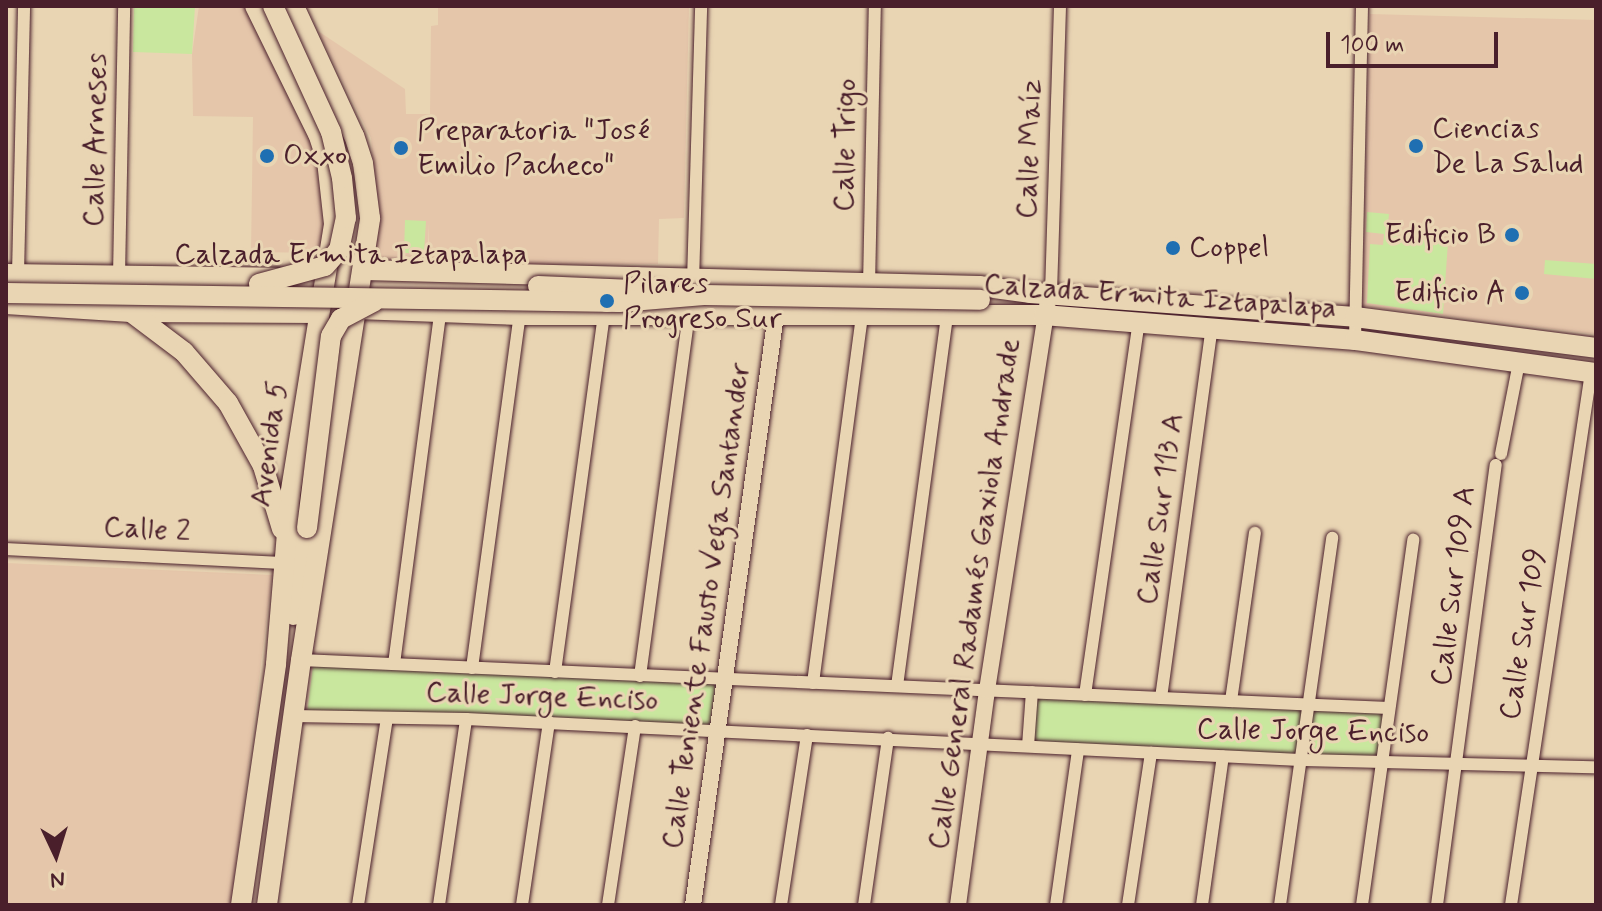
<!DOCTYPE html>
<meta charset="utf-8">
<style>
body{margin:0}
#map{position:relative;width:1602px;height:911px;overflow:hidden;background:#e9d5b3;font-family:Mynerve,sans-serif}
div>[style]{position:absolute}
.built>*{inset:0;background:#e5c6aa}
.green>*{inset:0;background:#c9e79e}
.roads{filter:drop-shadow(0 0 2px #4a1f2b) drop-shadow(0 0 2px #4a1f2b)}
.minor>*{height:12px;margin:-6px;padding:0 6px;transform-origin:6px;border-radius:6px;background:#e9d5b3}
.tertiary>*{height:16px;margin:-8px;padding:0 8px;transform-origin:8px;border-radius:8px;background:#e9d5b3}
.primary>*{height:20px;margin:-10px;padding:0 10px;transform-origin:10px;border-radius:10px;background:#e9d5b3}
.bridges{filter:drop-shadow(0 0 2px #4a1f2b) drop-shadow(0 0 2px #4a1f2b)}
.primary-bridge>*{height:20px;margin:-10px;padding:0 10px;transform-origin:10px;border-radius:10px;background:#e9d5b3}
.dots>*{width:22px;height:22px;translate:-50% -50%;box-sizing:border-box;border:4px solid #e9d5b3;border-radius:50%}
span{translate:-50% -50%;white-space:nowrap;text-align:center;line-height:1.15;-webkit-text-stroke:6px #e9d5b3;paint-order:stroke}
.poi-label{font-size:30px;color:#4a1f2b}
.left{translate:0 -50%;text-align:left}
.right{translate:-100% -50%;text-align:right}
.street-label{font-size:30px;color:#4a1f2b}
.frame{position:absolute;inset:0;border:8px solid #4a1f2b;pointer-events:none}
.north{position:absolute;left:16px;top:815px;width:80px;height:80px;-webkit-text-stroke:6px #e9d5b3;paint-order:stroke;rotate:176deg;font-size:22px;font-weight:700;line-height:32px;text-align:center;color:#4a1f2b}
.north::after{content:'';display:block;margin:auto;width:28px;height:36px;background:#4a1f2b;clip-path:polygon(50% 0,100% 100%,50% 72%,0 100%)}
.scale{position:absolute;left:1326px;top:32px;width:172px;height:36px;box-sizing:border-box;border:4px solid #4a1f2b;border-top:0;padding-left:10px;font-size:24px;line-height:28px;white-space:nowrap;color:#4a1f2b;-webkit-text-stroke:6px #e9d5b3;paint-order:stroke}
</style>
<div id="map">
<div class="built">
<i style="clip-path:polygon(199px 6px,250px 6px,320px 159px,328px 192px,323px 253px,251px 252px,253px 117px,193px 116px,192px 54px)"></i>
<i style="clip-path:polygon(438px 6px,689px 6px,684px 218px,659px 219px,658px 264px,429px 265px,429px 224px,427px 266px,380px 266px,374px 259px,377px 210px,371px 138px,318px 31px,405px 89px,406px 114px,430px 114px,431px 26px,438px 25px)"></i>
<i style="clip-path:polygon(1370px 14px,1596px 20px,1596px 334px,1362px 306px)"></i>
<i style="clip-path:polygon(6px 563px,272px 575px,231px 905px,6px 905px)"></i>
</div>
<div class="green">
<i style="clip-path:polygon(134px 6px,195px 6px,192px 54px,133px 52px)"></i>
<i style="clip-path:polygon(1367px 212px,1389px 214px,1387px 235px,1448px 242px,1443px 314px,1367px 303px,1370px 244px,1383px 245px,1384px 234px,1366px 232px)"></i>
<i style="clip-path:polygon(405px 220px,426px 221px,424px 253px,404px 253px)"></i>
<i style="clip-path:polygon(1545px 260px,1596px 264px,1596px 279px,1544px 274px)"></i>
<i style="clip-path:polygon(313px 666px,716px 680px,710px 725px,307px 714px)"></i>
<i style="clip-path:polygon(1035px 698px,1384px 712px,1380px 755px,1300px 760px,1031px 742px)"></i>
</div>
<div class="roads">
<div class="minor">
<i style="left:18px;top:274px;width:268px;rotate:-88.7deg"></i>
<i style="left:119px;top:276px;width:270px;rotate:-88.9deg"></i>
<i style="left:693px;top:281px;width:275px;rotate:-88.3deg"></i>
<i style="left:869px;top:285px;width:279px;rotate:-88.8deg"></i>
<i style="left:1051px;top:293px;width:287px;rotate:-88.2deg"></i>
<i style="left:1355px;top:340px;width:334px;rotate:-88.8deg"></i>
<i style="left:1501px;top:454px;width:94px;rotate:-78.9deg"></i>
<i style="left:6px;top:549px;width:280px;rotate:2.9deg"></i>
<i style="left:301px;top:660px;width:1089px;rotate:2.53deg"></i>
<i style="left:394px;top:664px;width:354px;rotate:-82.5deg"></i>
<i style="left:472px;top:668px;width:356px;rotate:-82.3deg"></i>
<i style="left:555px;top:672px;width:359px;rotate:-82.2deg"></i>
<i style="left:640px;top:676px;width:365px;rotate:-82.3deg"></i>
<i style="left:813px;top:683px;width:371px;rotate:-82.4deg"></i>
<i style="left:897px;top:686px;width:374px;rotate:-82.3deg"></i>
<i style="left:1085px;top:695px;width:378px;rotate:-81.8deg"></i>
<i style="left:1161px;top:698px;width:375px;rotate:-82.2deg"></i>
<i style="left:1231px;top:701px;width:170px;rotate:-81.9deg"></i>
<i style="left:293px;top:716px;width:173px;rotate:1deg"></i>
<i style="left:466px;top:719px;width:835px;rotate:2.81deg"></i>
<i style="left:1300px;top:760px;width:296px;rotate:1.4deg"></i>
<i style="left:1028px;top:746px;width:54px;rotate:-85.8deg"></i>
<i style="left:358px;top:905px;width:189px;rotate:-81.2deg"></i>
<i style="left:439px;top:905px;width:188px;rotate:-81.7deg"></i>
<i style="left:522px;top:905px;width:185px;rotate:-81.6deg"></i>
<i style="left:608px;top:905px;width:181px;rotate:-81.4deg"></i>
<i style="left:781px;top:905px;width:172px;rotate:-81.3deg"></i>
<i style="left:864px;top:905px;width:169px;rotate:-81.8deg"></i>
<i style="left:1056px;top:905px;width:157px;rotate:-81.9deg"></i>
<i style="left:1128px;top:905px;width:154px;rotate:-81.4deg"></i>
<i style="left:1202px;top:905px;width:150px;rotate:-82deg"></i>
<i style="left:1280px;top:905px;width:371px;rotate:-81.9deg"></i>
<i style="left:1362px;top:905px;width:369px;rotate:-82deg"></i>
<i style="left:1437px;top:905px;width:444px;rotate:-82.4deg"></i>
<i style="left:1511px;top:905px;width:539px;rotate:-81.46deg"></i>
</div>
<div class="tertiary">
<i style="left:693px;top:905px;width:596px;rotate:-81.99deg"></i>
<i style="left:958px;top:905px;width:217px;rotate:-82.3deg"></i>
<i style="left:987px;top:690px;width:390px;rotate:-81.1deg"></i>
</div>
<div class="primary">
<i style="left:364px;top:270px;width:615px;rotate:1.49deg"></i>
<i style="left:979px;top:286px;width:51px;rotate:7.8deg"></i>
<i style="left:1030px;top:293px;width:326px;rotate:4.2deg"></i>
<i style="left:1355px;top:317px;width:243px;rotate:7.3deg"></i>
<i style="left:6px;top:274px;width:270px;rotate:0.8deg"></i>
<i style="left:6px;top:304px;width:125px;rotate:3.7deg"></i>
<i style="left:131px;top:312px;width:188px;rotate:0.3deg"></i>
<i style="left:357px;top:309px;width:163px;rotate:2.1deg"></i>
<i style="left:520px;top:315px;width:524px"></i>
<i style="left:1044px;top:315px;width:312px;rotate:4.6deg"></i>
<i style="left:1355px;top:340px;width:243px;rotate:7.8deg"></i>
<i style="left:131px;top:312px;width:66px;rotate:37deg"></i>
<i style="left:184px;top:352px;width:67px;rotate:49.2deg"></i>
<i style="left:228px;top:403px;width:72px;rotate:60.9deg"></i>
<i style="left:263px;top:466px;width:66px;rotate:73.2deg"></i>
<i style="left:293px;top:615px;width:88px;rotate:-80.9deg"></i>
<i style="left:241px;top:905px;width:244px;rotate:-81.7deg"></i>
<i style="left:276px;top:664px;width:169px;rotate:-85.2deg"></i>
<i style="left:290px;top:496px;width:276px;rotate:-80.8deg"></i>
<i style="left:334px;top:224px;width:63px;rotate:-96.3deg"></i>
<i style="left:327px;top:161px;width:28px;rotate:-108deg"></i>
<i style="left:318px;top:134px;width:143px;rotate:-116.2deg"></i>
<i style="left:267px;top:905px;width:247px;rotate:-82.1deg"></i>
<i style="left:301px;top:660px;width:447px;rotate:-81.1deg"></i>
<i style="left:370px;top:218px;width:55px;rotate:-97.3deg"></i>
<i style="left:363px;top:163px;width:28px;rotate:-108deg"></i>
<i style="left:354px;top:136px;width:143px;rotate:-114.8deg"></i>
</div>
</div>
<div class="bridges">
<div class="primary-bridge">
<i style="left:259px;top:284px;width:68px;rotate:-15.3deg"></i>
<i style="left:325px;top:266px;width:21px;rotate:-49deg"></i>
<i style="left:339px;top:250px;width:33px;rotate:-78deg"></i>
<i style="left:346px;top:218px;width:40px;rotate:-95.7deg"></i>
<i style="left:342px;top:178px;width:47px;rotate:-103.4deg"></i>
<i style="left:331px;top:132px;width:139px;rotate:-114.7deg"></i>
<i style="left:538px;top:286px;width:119px;rotate:2.4deg"></i>
<i style="left:6px;top:293px;width:613px;rotate:0.84deg"></i>
<i style="left:619px;top:302px;width:85px;rotate:-4.7deg"></i>
<i style="left:704px;top:295px;width:276px;rotate:1deg"></i>
<i style="left:307px;top:528px;width:193px;rotate:-82.9deg"></i>
<i style="left:331px;top:336px;width:20px;rotate:-60deg"></i>
<i style="left:341px;top:319px;width:38px;rotate:-28deg"></i>
</div>
</div>
<div class="dots">
<i style="left:1416px;top:146px;background:#1f6fb2"></i>
<i style="left:401px;top:148px;background:#1f6fb2"></i>
<i style="left:267px;top:156px;background:#1f6fb2"></i>
<i style="left:1512px;top:235px;background:#1f6fb2"></i>
<i style="left:1173px;top:248px;background:#1f6fb2"></i>
<i style="left:1522px;top:293px;background:#1f6fb2"></i>
<i style="left:607px;top:301px;background:#1f6fb2"></i>
</div>
<div class="poi-label">
<span class="left" style="left:1432px;top:146px">Ciencias<br>De La Salud</span>
<span class="left" style="left:417px;top:148px">Preparatoria "José<br>Emilio Pacheco"</span>
<span class="left" style="left:283px;top:156px">Oxxo</span>
<span class="right" style="left:1496px;top:235px">Edificio B</span>
<span class="left" style="left:1189px;top:248px">Coppel</span>
<span class="left" style="left:623px;top:301px">Pilares<br>Progreso Sur</span>
<span class="right" style="left:1506px;top:293px">Edificio A</span>
</div>
<div class="street-label">
<span style="left:96px;top:140px;rotate:-89deg">Calle Arneses</span>
<span style="left:846px;top:145px;rotate:-89deg">Calle Trigo</span>
<span style="left:1030px;top:149px;rotate:-88deg">Calle Maíz</span>
<span style="left:351px;top:255px">Calzada Ermita Iztapalapa</span>
<span style="left:1160px;top:297px;rotate:4deg">Calzada Ermita Iztapalapa</span>
<span style="left:270px;top:444px;rotate:-82deg">Avenida 5</span>
<span style="left:1161px;top:509px;rotate:-82deg">Calle Sur 113 A</span>
<span style="left:147px;top:530px;rotate:3deg">Calle 2</span>
<span style="left:1454px;top:586px;rotate:-83deg">Calle Sur 109 A</span>
<span style="left:975px;top:594px;rotate:-82deg">Calle General Radamés Gaxiola Andrade</span>
<span style="left:707px;top:606px;rotate:-82deg">Calle Teniente Fausto Vega Santander</span>
<span style="left:1524px;top:634px;rotate:-81deg">Calle Sur 109</span>
<span style="left:542px;top:697px;rotate:2deg">Calle Jorge Enciso</span>
<span style="left:1313px;top:732px;rotate:1deg">Calle Jorge Enciso</span>
</div>
<div class="frame"></div>
<div class="north">N</div>
<div class="scale">100 m</div>
</div>
